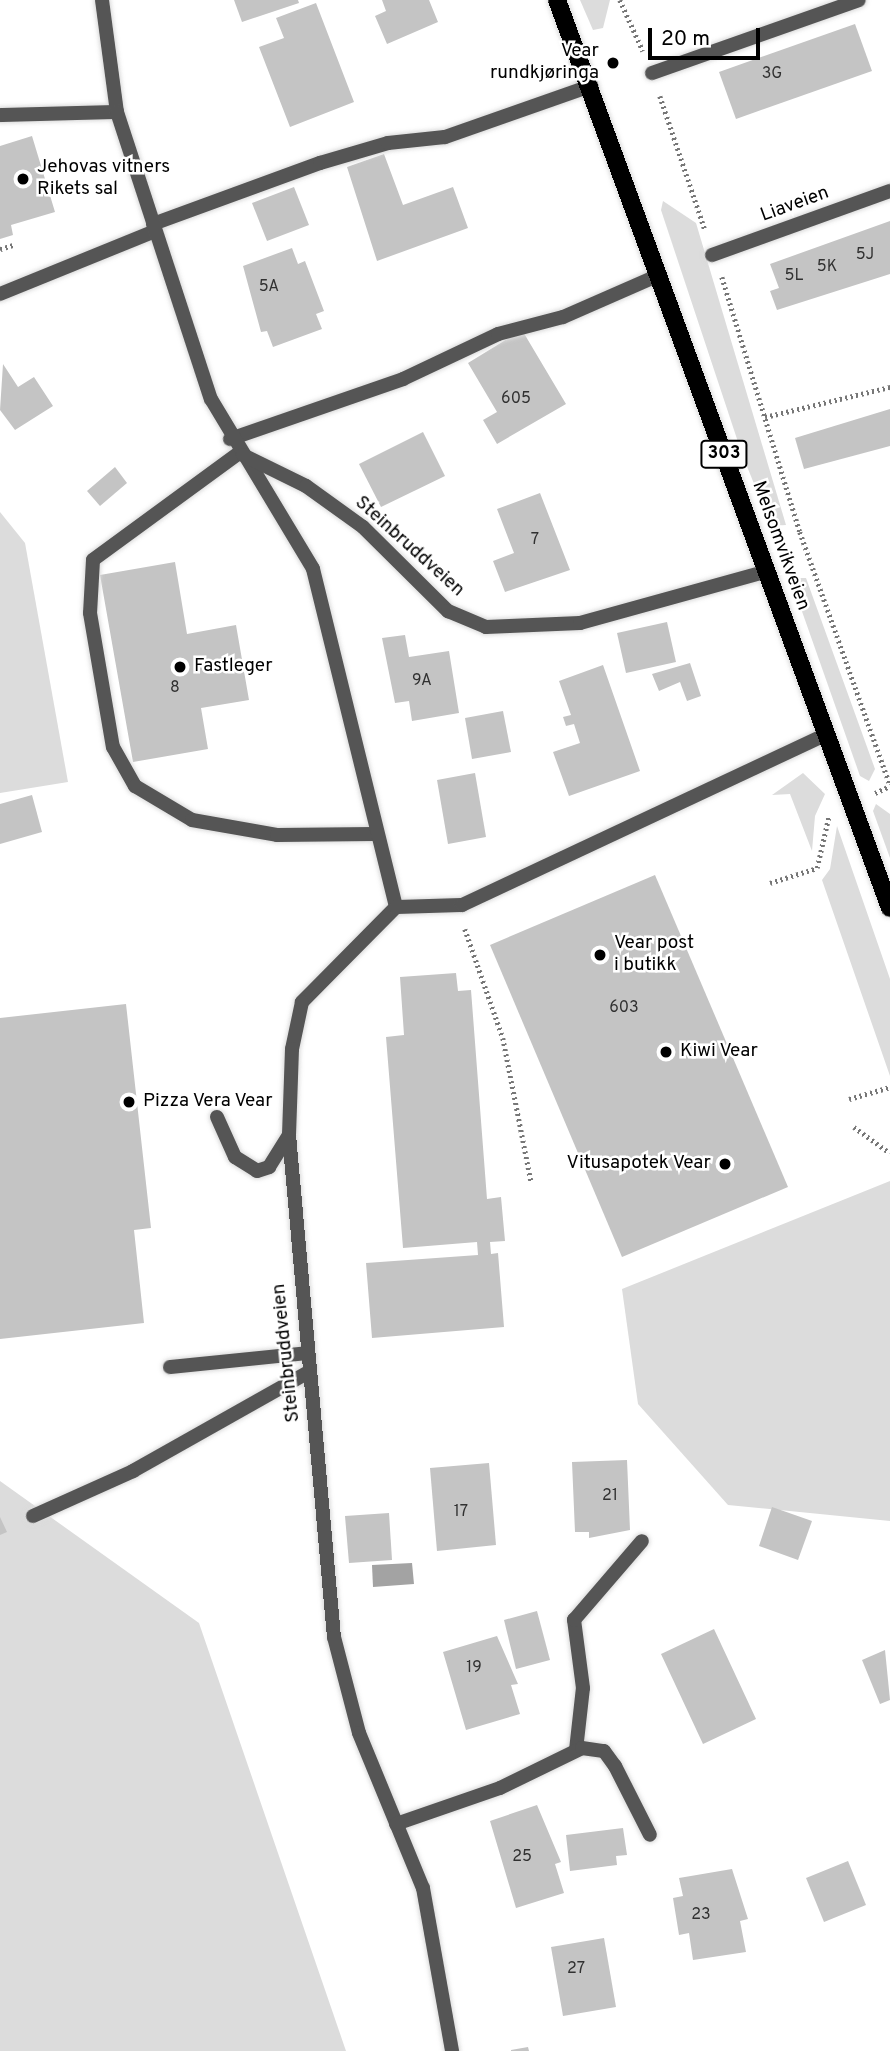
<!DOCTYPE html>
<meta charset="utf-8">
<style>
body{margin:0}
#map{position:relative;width:890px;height:2051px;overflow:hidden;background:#fff;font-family:Overpass,sans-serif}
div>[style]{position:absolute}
.green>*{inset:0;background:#dcdcdc}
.water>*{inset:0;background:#a3a3a3}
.building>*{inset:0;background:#c4c4c4}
.path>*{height:4.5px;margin-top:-2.25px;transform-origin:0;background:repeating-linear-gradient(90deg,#777 0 2px,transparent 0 5.5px)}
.roads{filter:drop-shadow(0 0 2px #dbdbdb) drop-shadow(0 0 2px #dbdbdb)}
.lane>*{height:14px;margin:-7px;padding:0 7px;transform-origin:7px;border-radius:7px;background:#555}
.street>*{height:14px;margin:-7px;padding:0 7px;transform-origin:7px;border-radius:7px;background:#555}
.primary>*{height:18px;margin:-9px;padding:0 9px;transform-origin:9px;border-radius:9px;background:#000}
.dots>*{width:19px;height:19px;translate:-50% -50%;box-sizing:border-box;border:4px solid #fff;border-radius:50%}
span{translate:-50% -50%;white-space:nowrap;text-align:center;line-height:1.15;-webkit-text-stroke:5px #fff;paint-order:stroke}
.number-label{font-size:16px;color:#313131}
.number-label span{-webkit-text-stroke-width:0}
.shield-label span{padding:2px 5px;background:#fff;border:2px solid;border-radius:5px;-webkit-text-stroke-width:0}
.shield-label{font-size:18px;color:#000;font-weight:700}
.poi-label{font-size:19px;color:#000}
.right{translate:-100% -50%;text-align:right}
.left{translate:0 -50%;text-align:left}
.street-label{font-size:19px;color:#000}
.scale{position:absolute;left:648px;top:28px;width:112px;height:32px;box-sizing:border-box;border:4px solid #000;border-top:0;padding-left:9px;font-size:21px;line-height:24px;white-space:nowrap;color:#000;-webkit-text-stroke:5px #fff;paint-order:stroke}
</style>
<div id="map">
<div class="green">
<i style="clip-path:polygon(580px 0,610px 0,603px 28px,593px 30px)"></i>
<i style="clip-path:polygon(663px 201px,696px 223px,786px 525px,771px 526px,742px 454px,661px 210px)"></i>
<i style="clip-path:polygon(0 512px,25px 543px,68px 782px,0 793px)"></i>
<i style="clip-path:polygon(798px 578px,806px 578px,875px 769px,869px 781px,860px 776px,792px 583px)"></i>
<i style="clip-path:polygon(803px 773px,825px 794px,815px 816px,812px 851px,790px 794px,772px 795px)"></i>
<i style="clip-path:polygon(876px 804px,890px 814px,890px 858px,873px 811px)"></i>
<i style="clip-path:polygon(837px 826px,890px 979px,890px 1076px,822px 880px,830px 869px)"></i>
<i style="clip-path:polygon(890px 1181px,890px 1521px,728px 1505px,638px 1404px,622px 1289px)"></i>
<i style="clip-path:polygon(0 1481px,199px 1623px,346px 2051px,0 2051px)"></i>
</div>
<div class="water">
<i style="clip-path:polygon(412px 1563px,414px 1584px,373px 1587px,372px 1565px)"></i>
</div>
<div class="building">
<i style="clip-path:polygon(234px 0,298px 0,299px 3px,242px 22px)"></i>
<i style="clip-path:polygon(382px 0,429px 0,438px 22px,387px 44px,375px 16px,386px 11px)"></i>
<i style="clip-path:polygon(316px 3px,354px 102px,290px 127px,259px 47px,284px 38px,276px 18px)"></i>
<i style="clip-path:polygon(855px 24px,872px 71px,736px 119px,719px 72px)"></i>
<i style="clip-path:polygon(32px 136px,55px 212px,11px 225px,13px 235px,0 239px,0 146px)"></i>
<i style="clip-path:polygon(384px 154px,403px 205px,453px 187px,468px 228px,377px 261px,347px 167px)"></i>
<i style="clip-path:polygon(294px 187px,309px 225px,267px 241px,252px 203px)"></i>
<i style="clip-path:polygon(890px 221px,890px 274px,777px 310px,770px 291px,779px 288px,770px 264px)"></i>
<i style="clip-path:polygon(292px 248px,298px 264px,305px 261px,324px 311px,316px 314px,322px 329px,273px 347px,267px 331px,261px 332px,243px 266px)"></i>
<i style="clip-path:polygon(522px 330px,566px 404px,497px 444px,483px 420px,497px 412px,468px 363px)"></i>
<i style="clip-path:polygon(3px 364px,18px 387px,34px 377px,53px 406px,15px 430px,0 410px)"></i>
<i style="clip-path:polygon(890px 409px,890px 446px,804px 469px,795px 438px)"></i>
<i style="clip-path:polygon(423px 432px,445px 476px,381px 507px,359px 464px)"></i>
<i style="clip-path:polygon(115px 467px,127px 483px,100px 506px,87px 491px)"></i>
<i style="clip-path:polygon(540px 493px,570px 570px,505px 592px,493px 561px,514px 553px,497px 509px)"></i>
<i style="clip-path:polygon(175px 562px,187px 634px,236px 625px,249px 700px,201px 708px,208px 749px,133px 762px,100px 575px)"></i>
<i style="clip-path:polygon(667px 622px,676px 662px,626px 673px,617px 633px)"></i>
<i style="clip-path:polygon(405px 635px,409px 657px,449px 651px,459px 713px,412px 721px,409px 701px,395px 703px,382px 638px)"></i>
<i style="clip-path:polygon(690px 663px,701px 696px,687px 701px,680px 682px,659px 691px,652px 674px)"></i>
<i style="clip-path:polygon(603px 665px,640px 771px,569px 796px,553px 752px,580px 743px,574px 724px,566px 726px,563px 717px,571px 715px,559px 681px)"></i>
<i style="clip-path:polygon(503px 711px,511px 752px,472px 759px,465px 718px)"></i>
<i style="clip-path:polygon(475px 773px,486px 837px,448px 844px,437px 780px)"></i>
<i style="clip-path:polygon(32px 795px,42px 832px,0 844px,0 804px)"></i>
<i style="clip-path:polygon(655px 875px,788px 1187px,622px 1257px,490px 945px)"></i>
<i style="clip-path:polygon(456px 973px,458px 991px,471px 990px,487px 1199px,501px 1197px,505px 1241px,490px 1242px,491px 1254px,498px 1253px,504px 1327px,372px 1338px,366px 1263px,478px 1255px,477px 1242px,403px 1248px,386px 1037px,404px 1035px,400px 977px)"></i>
<i style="clip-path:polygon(126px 1004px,151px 1228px,134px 1230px,144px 1323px,0 1339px,0 1018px)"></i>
<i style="clip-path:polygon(627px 1460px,630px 1530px,589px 1538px,589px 1532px,575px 1532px,572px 1462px)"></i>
<i style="clip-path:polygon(489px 1463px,496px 1545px,437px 1551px,430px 1468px)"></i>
<i style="clip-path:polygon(772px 1507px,812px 1521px,798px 1560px,759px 1546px)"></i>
<i style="clip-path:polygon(389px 1513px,392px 1560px,349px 1563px,345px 1516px)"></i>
<i style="clip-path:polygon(0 1517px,7px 1532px,0 1535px)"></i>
<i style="clip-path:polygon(537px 1611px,550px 1660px,516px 1669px,504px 1620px)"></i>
<i style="clip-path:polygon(714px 1629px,756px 1719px,703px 1744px,661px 1654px)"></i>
<i style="clip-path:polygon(497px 1636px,518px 1684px,511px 1685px,520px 1714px,466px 1730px,443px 1652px)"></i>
<i style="clip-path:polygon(885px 1650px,890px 1700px,880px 1704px,862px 1660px)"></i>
<i style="clip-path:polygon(537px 1805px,561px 1862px,555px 1864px,564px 1893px,516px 1908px,490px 1821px)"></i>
<i style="clip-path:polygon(623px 1828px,627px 1855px,616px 1856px,617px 1865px,570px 1871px,566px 1835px)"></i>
<i style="clip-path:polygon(848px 1861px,866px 1905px,824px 1922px,806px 1878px)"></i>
<i style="clip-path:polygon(732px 1869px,748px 1919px,740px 1921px,746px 1952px,693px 1960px,689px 1933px,679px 1935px,673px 1898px,683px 1896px,679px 1878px)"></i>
<i style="clip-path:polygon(604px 1938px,616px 2007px,563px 2016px,551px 1947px)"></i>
<i style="clip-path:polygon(528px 2047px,529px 2051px,511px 2051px,511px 2050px)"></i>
</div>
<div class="path">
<i style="left:620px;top:0;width:56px;rotate:65.7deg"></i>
<i style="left:660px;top:96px;width:141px;rotate:71.4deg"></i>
<i style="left:0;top:249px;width:14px;rotate:-17deg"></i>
<i style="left:722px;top:277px;width:267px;rotate:73deg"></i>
<i style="left:800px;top:532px;width:269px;rotate:70.4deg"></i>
<i style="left:765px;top:417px;width:129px;rotate:-13.5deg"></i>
<i style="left:875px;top:793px;width:17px;rotate:-25deg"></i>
<i style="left:770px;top:883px;width:49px;rotate:-17.7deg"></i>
<i style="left:817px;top:868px;width:54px;rotate:-77.2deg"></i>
<i style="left:465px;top:929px;width:115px;rotate:70.8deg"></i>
<i style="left:503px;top:1038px;width:146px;rotate:78.9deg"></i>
<i style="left:849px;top:1099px;width:43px;rotate:-16.3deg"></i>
<i style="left:854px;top:1127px;width:44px;rotate:35.8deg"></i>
</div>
<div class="roads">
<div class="lane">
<i style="left:0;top:115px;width:117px;rotate:-1.5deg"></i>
<i style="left:153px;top:224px;width:178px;rotate:-20.1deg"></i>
<i style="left:320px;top:163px;width:71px;rotate:-16.4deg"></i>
<i style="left:388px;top:143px;width:57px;rotate:-6deg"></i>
<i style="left:445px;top:137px;width:155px;rotate:-19.3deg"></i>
<i style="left:0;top:294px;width:167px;rotate:-22.1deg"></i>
<i style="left:230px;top:439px;width:183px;rotate:-19.1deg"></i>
<i style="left:403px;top:379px;width:105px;rotate:-25.3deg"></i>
<i style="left:498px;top:334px;width:67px;rotate:-14.7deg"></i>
<i style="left:563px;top:317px;width:105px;rotate:-23.6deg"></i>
<i style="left:239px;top:453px;width:181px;rotate:143.8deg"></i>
<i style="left:93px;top:560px;width:53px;rotate:93.2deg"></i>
<i style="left:90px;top:613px;width:136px;rotate:80.3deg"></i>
<i style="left:113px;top:747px;width:45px;rotate:60.6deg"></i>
<i style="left:135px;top:786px;width:66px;rotate:30.8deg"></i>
<i style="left:192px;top:820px;width:86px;rotate:10deg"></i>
<i style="left:277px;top:835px;width:97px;rotate:-0.6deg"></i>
<i style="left:217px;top:1117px;width:44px;rotate:65.8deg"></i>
<i style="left:235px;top:1157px;width:26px;rotate:32deg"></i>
<i style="left:257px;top:1171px;width:13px;rotate:-18deg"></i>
<i style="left:269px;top:1167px;width:38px;rotate:-58deg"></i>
<i style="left:170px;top:1367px;width:138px;rotate:-5.8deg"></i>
<i style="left:33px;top:1516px;width:110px;rotate:-24.2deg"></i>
<i style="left:133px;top:1471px;width:202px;rotate:-29.4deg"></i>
</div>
<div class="street">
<i style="left:102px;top:0;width:113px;rotate:82.4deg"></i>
<i style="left:117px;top:112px;width:302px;rotate:71.9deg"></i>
<i style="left:211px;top:399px;width:198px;rotate:59deg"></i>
<i style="left:313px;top:569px;width:348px;rotate:76.2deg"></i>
<i style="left:396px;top:907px;width:134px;rotate:134.7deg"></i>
<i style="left:302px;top:1002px;width:48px;rotate:102deg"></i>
<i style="left:292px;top:1049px;width:86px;rotate:92deg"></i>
<i style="left:289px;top:1135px;width:504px;rotate:84.88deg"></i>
<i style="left:334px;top:1637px;width:99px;rotate:75.4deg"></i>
<i style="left:359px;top:1733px;width:168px;rotate:67.6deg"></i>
<i style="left:423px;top:1888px;width:166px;rotate:79.9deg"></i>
<i style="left:652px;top:73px;width:219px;rotate:-19.4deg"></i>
<i style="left:712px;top:255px;width:189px;rotate:-19.8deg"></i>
<i style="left:243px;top:455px;width:70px;rotate:26.2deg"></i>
<i style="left:306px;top:486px;width:70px;rotate:35.7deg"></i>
<i style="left:363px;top:527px;width:120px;rotate:44.7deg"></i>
<i style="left:448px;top:611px;width:41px;rotate:22.8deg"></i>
<i style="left:486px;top:627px;width:94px;rotate:-2.4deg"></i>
<i style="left:580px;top:623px;width:194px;rotate:-15.5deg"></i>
<i style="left:396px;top:907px;width:66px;rotate:-1.7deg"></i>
<i style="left:462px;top:905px;width:401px;rotate:-25.1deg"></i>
<i style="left:576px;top:1750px;width:62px;rotate:-83.6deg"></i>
<i style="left:583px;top:1688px;width:69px;rotate:-97.5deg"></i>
<i style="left:574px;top:1620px;width:104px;rotate:-49.3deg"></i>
<i style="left:396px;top:1824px;width:110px;rotate:-19.1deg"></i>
<i style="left:500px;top:1788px;width:91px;rotate:-26deg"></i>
<i style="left:582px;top:1748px;width:22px;rotate:8deg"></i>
<i style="left:604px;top:1751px;width:19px;rotate:54deg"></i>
<i style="left:615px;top:1766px;width:77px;rotate:63.1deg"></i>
</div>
<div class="primary">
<i style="left:557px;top:0;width:967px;rotate:69.86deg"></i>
</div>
</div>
<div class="dots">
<i style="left:613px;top:63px;background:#000"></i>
<i style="left:23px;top:179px;background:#000"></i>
<i style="left:180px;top:667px;background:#000"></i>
<i style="left:600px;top:955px;background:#000"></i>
<i style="left:666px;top:1052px;background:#000"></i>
<i style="left:129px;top:1102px;background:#000"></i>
<i style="left:725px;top:1164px;background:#000"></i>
</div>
<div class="number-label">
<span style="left:772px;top:74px">3G</span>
<span style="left:865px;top:255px">5J</span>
<span style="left:827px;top:267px">5K</span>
<span style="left:794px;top:276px">5L</span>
<span style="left:269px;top:287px">5A</span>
<span style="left:516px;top:399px">605</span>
<span style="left:535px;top:540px">7</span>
<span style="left:422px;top:681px">9A</span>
<span style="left:175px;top:688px">8</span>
<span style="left:624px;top:1008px">603</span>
<span style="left:610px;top:1496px">21</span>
<span style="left:461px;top:1512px">17</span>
<span style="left:474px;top:1668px">19</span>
<span style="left:522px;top:1857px">25</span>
<span style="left:701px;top:1915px">23</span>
<span style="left:576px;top:1969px">27</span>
</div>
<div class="shield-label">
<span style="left:724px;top:454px">303</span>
</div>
<div class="poi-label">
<span class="right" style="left:599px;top:63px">Vear<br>rundkjøringa</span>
<span class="left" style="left:37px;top:179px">Jehovas vitners<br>Rikets sal</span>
<span class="left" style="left:194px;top:667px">Fastleger</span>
<span class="left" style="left:614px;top:955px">Vear post<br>i butikk</span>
<span class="left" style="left:680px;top:1052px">Kiwi Vear</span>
<span class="left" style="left:143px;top:1102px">Pizza Vera Vear</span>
<span class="right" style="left:711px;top:1164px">Vitusapotek Vear</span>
</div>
<div class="street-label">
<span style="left:795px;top:205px;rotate:-20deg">Liaveien</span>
<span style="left:780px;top:546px;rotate:70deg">Melsomvikveien</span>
<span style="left:409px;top:547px;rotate:42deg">Steinbruddveien</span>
<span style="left:287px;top:1353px;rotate:-96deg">Steinbruddveien</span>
</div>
<div class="scale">20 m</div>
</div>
